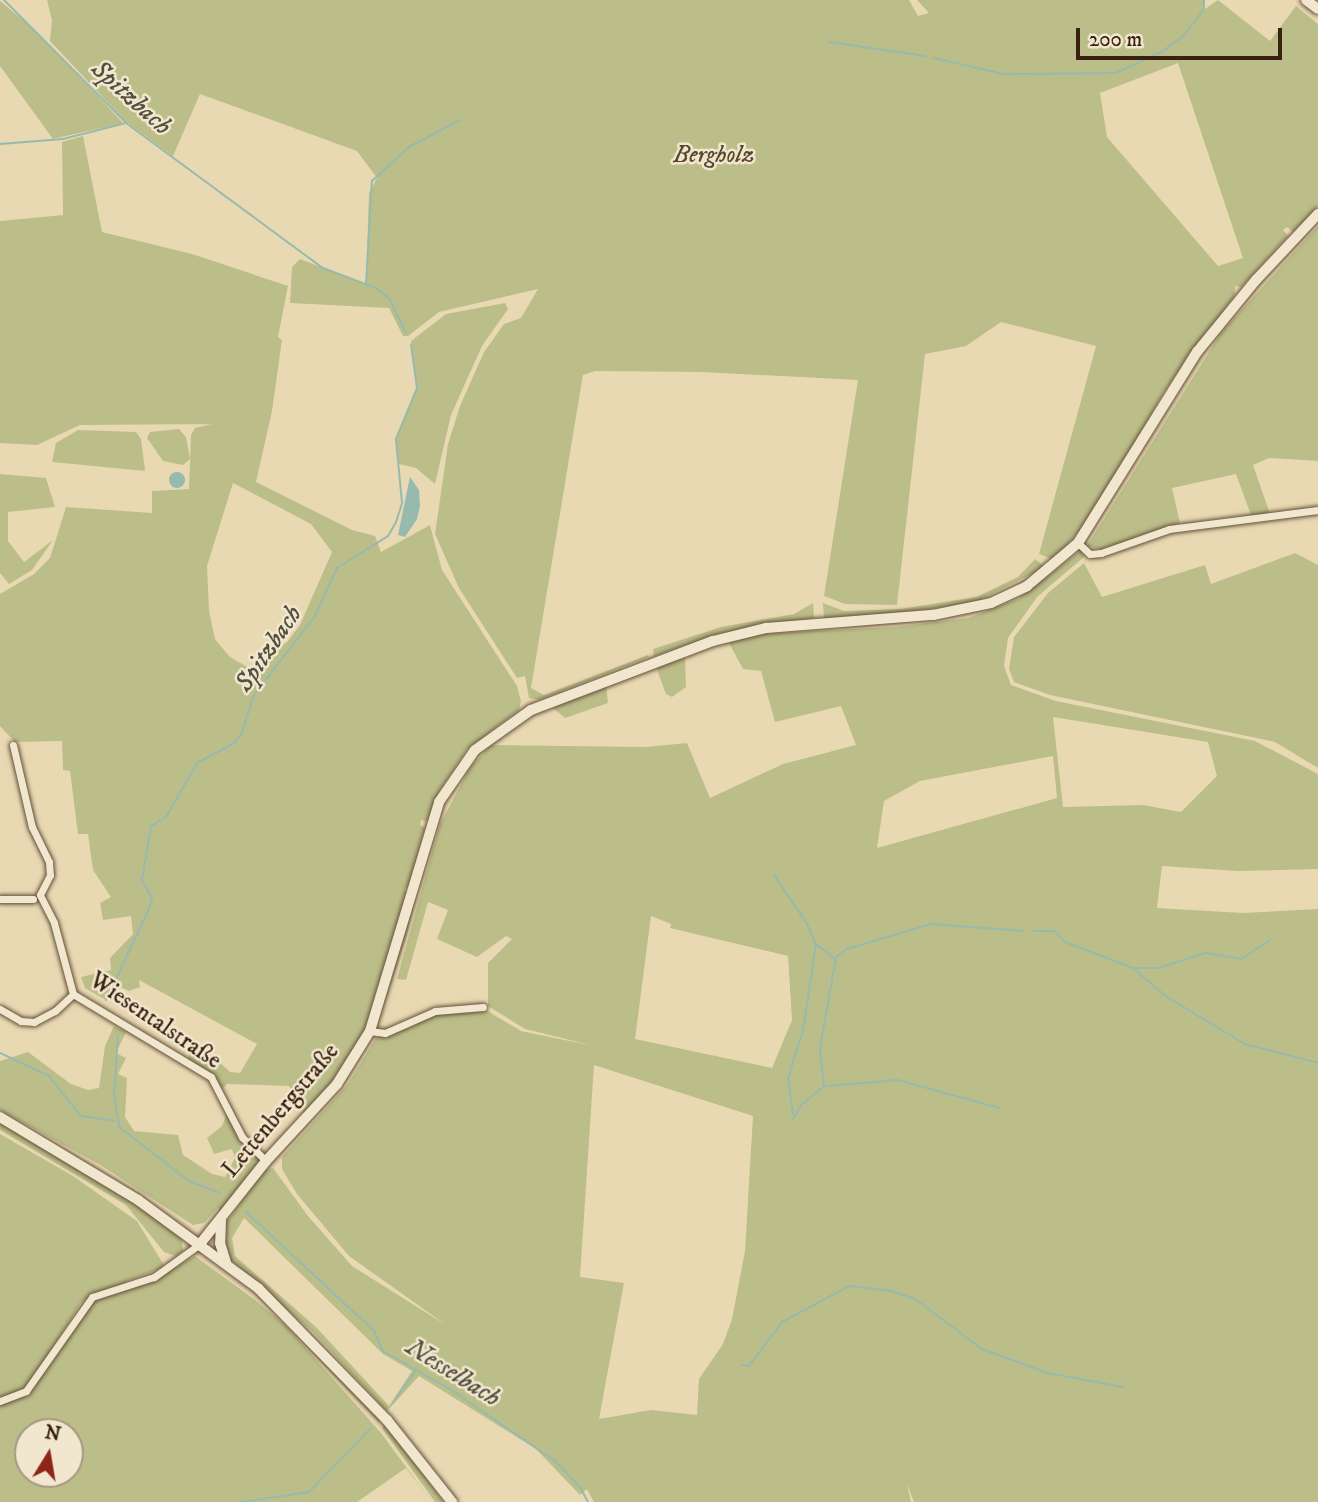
<!DOCTYPE html>
<meta charset="utf-8">
<style>
body{margin:0}
#map{position:relative;width:1318px;height:1502px;overflow:hidden;background:#e9d9b3;font-family:"IM FELL DW Pica",serif}
div>[style]{position:absolute}
.green>*{inset:0;background:#bcbe89}
.water>*{inset:0;background:#97baae}
.round{border-radius:50%}
.stream>*{height:2px;margin:-1px;padding:0 1px;transform-origin:1px;border-radius:1px;background:#97baae}
.roads{filter:drop-shadow(0 0 2px #644f39) drop-shadow(0 0 2px #644f39)}
.street>*{height:7px;margin:-3.5px;padding:0 3.5px;transform-origin:3.5px;border-radius:3.5px;background:#f1e6ce}
.secondary>*{height:10px;margin:-5px;padding:0 5px;transform-origin:5px;border-radius:5px;background:#f1e6ce}
span{translate:-50% -50%;white-space:nowrap;text-align:center;line-height:1.15;-webkit-text-stroke:5px #f1e6ce;paint-order:stroke}
.park-label{font-size:24px;color:#59482e;font-style:italic}
.street-label{font-size:24px;color:#382110}
.water-label{font-size:26px;color:#544f3f;font-style:italic}
.north{position:absolute;left:14px;top:1418px;width:70px;height:70px;box-sizing:border-box;background:#f1e6ce;border:2px solid #a79782;border-radius:50%;rotate:11deg;font-size:19px;font-weight:700;line-height:28px;text-align:center;color:#382110}
.north::after{content:'';display:block;margin:auto;width:24px;height:32px;background:#8f2418;clip-path:polygon(50% 0,100% 100%,50% 72%,0 100%)}
.scale{position:absolute;left:1076px;top:28px;width:206px;height:32px;box-sizing:border-box;border:4px solid #382110;border-top:0;padding-left:9px;font-size:21px;line-height:24px;white-space:nowrap;color:#382110;-webkit-text-stroke:5px #f1e6ce;paint-order:stroke}
</style>
<div id="map">
<div class="green">
<i style="clip-path:polygon(evenodd,47px 0,909px 0,918px 16px,929px 13px,917px 0,1204px 0,1205px 9px,1218px 0,1270px 41px,1296px 6px,1318px 24px,1318px 206px,1293px 232px,1287px 227px,1283px 230px,1288px 236px,1241px 287px,1235px 286px,1235px 295px,1163px 393px,1096px 511px,1054px 560px,1039px 554px,1096px 346px,1001px 322px,966px 346px,925px 354px,897px 605px,845px 604px,824px 596px,858px 380px,701px 372px,595px 371px,583px 375px,531px 688px,544px 695px,648px 655px,649px 657px,539px 700px,529px 698px,525px 676px,517px 678px,459px 588px,435px 534px,448px 444px,460px 406px,484px 352px,504px 324px,521px 318px,538px 289px,439px 312px,408px 336px,403px 336px,389px 308px,290px 303px,292px 267px,300px 259px,366px 284px,369px 193px,377px 178px,357px 151px,200px 94px,173px 156px,125px 121px,50px 41px,52px 20px,47px 0,1178px 63px,1243px 258px,1218px 266px,1107px 137px,1100px 93px,1178px 63px)"></i>
<i style="clip-path:polygon(0 1px,38px 33px,123px 123px,53px 139px,0 66px)"></i>
<i style="clip-path:polygon(evenodd,83px 136px,102px 232px,192px 254px,288px 286px,278px 337px,282px 340px,272px 411px,256px 482px,352px 530px,375px 536px,381px 552px,430px 525px,442px 570px,517px 686px,521px 701px,519px 710px,467px 749px,439px 791px,427px 821px,421px 820px,420px 825px,425px 828px,410px 884px,404px 890px,408px 892px,368px 1025px,339px 1076px,305px 1115px,289px 1086px,227px 1084px,221px 1090px,187px 1061px,192px 1047px,214px 1057px,230px 1072px,240px 1073px,257px 1044px,139px 980px,140px 987px,129px 991px,120px 987px,106px 1000px,85px 988px,81px 977px,111px 970px,110px 958px,133px 934px,131px 916px,103px 920px,100px 903px,111px 897px,93px 870px,88px 834px,78px 834px,70px 771px,63px 770px,62px 741px,15px 742px,0 726px,0 594px,34px 574px,50px 558px,66px 507px,152px 513px,152px 491px,189px 489px,191px 435px,195px 428px,212px 424px,80px 425px,37px 445px,0 443px,0 221px,63px 215px,62px 142px,83px 136px,233px 483px,311px 524px,332px 552px,300px 625px,287px 642px,249px 668px,230px 657px,215px 639px,209px 611px,207px 566px,233px 483px)"></i>
<i style="clip-path:polygon(1318px 226px,1318px 461px,1269px 458px,1253px 465px,1270px 514px,1251px 515px,1236px 474px,1172px 488px,1180px 523px,1102px 549px,1087px 546px,1221px 333px)"></i>
<i style="clip-path:polygon(505px 303px,508px 309px,482px 346px,451px 415px,435px 484px,416px 468px,399px 464px,396px 439px,417px 388px,411px 341px,446px 314px)"></i>
<i style="clip-path:polygon(179px 429px,186px 437px,190px 459px,183px 465px,163px 461px,147px 438px,150px 432px)"></i>
<i style="clip-path:polygon(78px 430px,136px 432px,141px 439px,145px 471px,52px 462px,56px 443px)"></i>
<i style="clip-path:polygon(0 474px,46px 478px,55px 507px,8px 512px,8px 541px,24px 562px,53px 540px,32px 570px,9px 584px,0 573px)"></i>
<i style="clip-path:polygon(evenodd,1082px 550px,1084px 557px,1037px 597px,1008px 638px,1004px 666px,1011px 685px,1056px 701px,1255px 741px,1318px 774px,1318px 869px,1238px 871px,1162px 866px,1157px 908px,1243px 913px,1318px 909px,1318px 1502px,914px 1502px,907px 1484px,911px 1502px,594px 1502px,587px 1489px,580px 1495px,536px 1449px,419px 1376px,387px 1411px,313px 1332px,230px 1259px,223px 1240px,225px 1225px,264px 1170px,273px 1168px,308px 1216px,352px 1266px,446px 1325px,349px 1256px,297px 1194px,282px 1169px,282px 1157px,348px 1084px,376px 1038px,429px 1014px,486px 1010px,521px 1031px,594px 1046px,525px 1029px,488px 1006px,488px 963px,512px 939px,506px 936px,477px 957px,437px 939px,448px 910px,428px 902px,406px 980px,397px 979px,440px 824px,470px 768px,491px 745px,645px 747px,687px 743px,710px 798px,783px 764px,856px 745px,841px 706px,775px 722px,761px 671px,743px 669px,729px 643px,759px 634px,895px 627px,968px 618px,1018px 599px,1082px 550px,1053px 717px,1208px 742px,1217px 776px,1181px 812px,1143px 805px,1063px 807px,1053px 717px,1082px 550px,1053px 756px,1057px 798px,877px 848px,884px 801px,920px 781px,1053px 756px,1082px 550px,651px 916px,671px 924px,670px 928px,788px 956px,792px 1020px,772px 1068px,635px 1039px,651px 916px,1082px 550px,594px 1065px,753px 1116px,745px 1251px,732px 1319px,723px 1344px,699px 1379px,697px 1415px,651px 1410px,599px 1419px,624px 1283px,580px 1277px,594px 1065px,1082px 550px,244px 1218px,383px 1354px,412px 1371px,389px 1406px,316px 1327px,235px 1256px,232px 1238px,244px 1218px)"></i>
<i style="clip-path:polygon(1295px 553px,1318px 565px,1318px 768px,1275px 742px,1050px 695px,1014px 682px,1009px 669px,1014px 637px,1048px 593px,1084px 563px,1102px 597px,1205px 565px,1211px 584px)"></i>
<i style="clip-path:polygon(1035px 559px,1045px 567px,978px 601px,912px 612px,824px 618px,823px 603px,844px 611px,901px 609px,976px 597px,1018px 577px)"></i>
<i style="clip-path:polygon(813px 603px,814px 618px,722px 633px,654px 656px,653px 649px,721px 627px,794px 614px)"></i>
<i style="clip-path:polygon(685px 656px,686px 687px,672px 697px,666px 694px,656px 667px)"></i>
<i style="clip-path:polygon(606px 685px,608px 703px,565px 718px,553px 708px)"></i>
<i style="clip-path:polygon(420px 879px,407px 935px,378px 1024px,377px 1023px)"></i>
<i style="clip-path:polygon(114px 1026px,126px 1032px,116px 1053px,126px 1058px,118px 1074px,127px 1078px,125px 1117px,134px 1131px,178px 1135px,183px 1155px,212px 1174px,225px 1177px,235px 1158px,232px 1149px,214px 1154px,207px 1138px,222px 1126px,228px 1111px,242px 1137px,266px 1161px,222px 1216px,218px 1208px,204px 1223px,193px 1225px,102px 1166px,0 1110px,0 1061px,28px 1052px,71px 1084px,88px 1090px,99px 1088px,105px 1046px)"></i>
<i style="clip-path:polygon(0 1122px,132px 1202px,181px 1237px,183px 1251px,176px 1256px,164px 1252px,126px 1205px,0 1130px)"></i>
<i style="clip-path:polygon(evenodd,0 1134px,73px 1176px,137px 1221px,165px 1267px,127px 1281px,128px 1288px,154px 1279px,195px 1256px,255px 1300px,287px 1327px,381px 1433px,432px 1502px,406px 1468px,357px 1502px,0 1502px,0 1134px,92px 1295px,95px 1301px,54px 1352px,30px 1392px,6px 1402px,31px 1381px,81px 1303px,92px 1295px,0 1134px,28px 1432px,70px 1432px,70px 1474px,28px 1474px,28px 1432px)"></i>
<i style="clip-path:polygon(290px 1325px,381px 1419px,379px 1423px,293px 1332px)"></i>
<i style="clip-path:polygon(384px 1425px,400px 1442px,443px 1502px,435px 1502px,382px 1428px)"></i>
</div>
<div class="water">
<i class="round" style="left:169px;top:472px;width:16px;height:16px"></i>
<i style="clip-path:polygon(410px 477px,419px 490px,420px 506px,417px 519px,405px 537px,398px 535px)"></i>
</div>
<div class="stream">
<i style="left:4px;top:0;width:173px;rotate:45.2deg"></i>
<i style="left:126px;top:123px;width:245px;rotate:36.4deg"></i>
<i style="left:323px;top:268px;width:57px;rotate:20.7deg"></i>
<i style="left:376px;top:288px;width:16px;rotate:38deg"></i>
<i style="left:389px;top:298px;width:39px;rotate:64deg"></i>
<i style="left:829px;top:42px;width:98px;rotate:8.2deg"></i>
<i style="left:934px;top:58px;width:71px;rotate:13.1deg"></i>
<i style="left:1003px;top:74px;width:113px;rotate:-0.5deg"></i>
<i style="left:1116px;top:73px;width:52px;rotate:-25.1deg"></i>
<i style="left:1163px;top:51px;width:26px;rotate:-37deg"></i>
<i style="left:1184px;top:35px;width:33px;rotate:-52deg"></i>
<i style="left:1204px;top:9px;width:9px;rotate:-90deg"></i>
<i style="left:0;top:144px;width:63px;rotate:-4.5deg"></i>
<i style="left:63px;top:139px;width:65px;rotate:-14.3deg"></i>
<i style="left:366px;top:284px;width:103px;rotate:-86.7deg"></i>
<i style="left:372px;top:181px;width:50px;rotate:-42.6deg"></i>
<i style="left:409px;top:147px;width:58px;rotate:-27.9deg"></i>
<i style="left:774px;top:875px;width:57px;rotate:55.8deg"></i>
<i style="left:806px;top:922px;width:24px;rotate:66deg"></i>
<i style="left:816px;top:944px;width:26px;rotate:39deg"></i>
<i style="left:1033px;top:931px;width:21px"></i>
<i style="left:1054px;top:931px;width:16px;rotate:45deg"></i>
<i style="left:1065px;top:942px;width:73px;rotate:20.9deg"></i>
<i style="left:1133px;top:968px;width:45px;rotate:40.5deg"></i>
<i style="left:1167px;top:997px;width:91px;rotate:31.1deg"></i>
<i style="left:1245px;top:1044px;width:75px;rotate:14.6deg"></i>
<i style="left:1134px;top:968px;width:24px"></i>
<i style="left:1158px;top:968px;width:49px;rotate:-17.7deg"></i>
<i style="left:1205px;top:953px;width:36px;rotate:9deg"></i>
<i style="left:1241px;top:959px;width:35px;rotate:-33deg"></i>
<i style="left:106px;top:1000px;width:101px;rotate:-64.7deg"></i>
<i style="left:149px;top:909px;width:11px;rotate:-75deg"></i>
<i style="left:152px;top:898px;width:21px;rotate:-119deg"></i>
<i style="left:142px;top:880px;width:55px;rotate:-80.5deg"></i>
<i style="left:151px;top:826px;width:17px;rotate:-31deg"></i>
<i style="left:166px;top:817px;width:62px;rotate:-60.1deg"></i>
<i style="left:197px;top:763px;width:42px;rotate:-28.4deg"></i>
<i style="left:234px;top:743px;width:11px;rotate:-49deg"></i>
<i style="left:241px;top:735px;width:42px;rotate:-72deg"></i>
<i style="left:254px;top:695px;width:100px;rotate:-52.3deg"></i>
<i style="left:315px;top:616px;width:53px;rotate:-65.4deg"></i>
<i style="left:337px;top:568px;width:60px;rotate:-32.1deg"></i>
<i style="left:388px;top:536px;width:16px;rotate:-60deg"></i>
<i style="left:396px;top:522px;width:20px;rotate:-72deg"></i>
<i style="left:402px;top:503px;width:64px;rotate:-95.4deg"></i>
<i style="left:396px;top:439px;width:55px;rotate:-67.6deg"></i>
<i style="left:417px;top:388px;width:44px;rotate:-97.8deg"></i>
<i style="left:118px;top:1037px;width:57px;rotate:94deg"></i>
<i style="left:114px;top:1094px;width:33px;rotate:81deg"></i>
<i style="left:119px;top:1127px;width:88px;rotate:37.6deg"></i>
<i style="left:189px;top:1181px;width:33px;rotate:21deg"></i>
<i style="left:0;top:1053px;width:54px;rotate:25.1deg"></i>
<i style="left:49px;top:1076px;width:51px;rotate:51.3deg"></i>
<i style="left:81px;top:1116px;width:34px;rotate:8deg"></i>
<i style="left:826px;top:1086px;width:72px;rotate:-4.8deg"></i>
<i style="left:898px;top:1080px;width:105px;rotate:15.5deg"></i>
<i style="left:793px;top:1114px;width:36px;rotate:-98deg"></i>
<i style="left:788px;top:1078px;width:50px;rotate:-72.6deg"></i>
<i style="left:803px;top:1030px;width:87px;rotate:-81.4deg"></i>
<i style="left:792px;top:1121px;width:20px;rotate:-60deg"></i>
<i style="left:802px;top:1104px;width:28px;rotate:-39deg"></i>
<i style="left:824px;top:1086px;width:38px;rotate:-96deg"></i>
<i style="left:820px;top:1048px;width:92px;rotate:-80deg"></i>
<i style="left:836px;top:957px;width:14px;rotate:-36deg"></i>
<i style="left:847px;top:949px;width:88px;rotate:-16.6deg"></i>
<i style="left:931px;top:924px;width:93px;rotate:4.3deg"></i>
<i style="left:245px;top:1211px;width:176px;rotate:42.9deg"></i>
<i style="left:374px;top:1331px;width:22px;rotate:66deg"></i>
<i style="left:383px;top:1351px;width:81px;rotate:29.7deg"></i>
<i style="left:453px;top:1391px;width:124px;rotate:34.5deg"></i>
<i style="left:555px;top:1461px;width:36px;rotate:46deg"></i>
<i style="left:580px;top:1487px;width:17px;rotate:62deg"></i>
<i style="left:742px;top:1365px;width:7px;rotate:8deg"></i>
<i style="left:749px;top:1366px;width:55px;rotate:-53.1deg"></i>
<i style="left:782px;top:1322px;width:76px;rotate:-28.2deg"></i>
<i style="left:849px;top:1286px;width:42px;rotate:6.8deg"></i>
<i style="left:891px;top:1291px;width:25px;rotate:18deg"></i>
<i style="left:915px;top:1299px;width:84px;rotate:36.7deg"></i>
<i style="left:982px;top:1349px;width:70px;rotate:20deg"></i>
<i style="left:1048px;top:1373px;width:76px;rotate:10.6deg"></i>
<i style="left:393px;top:1403px;width:40px;rotate:-55.1deg"></i>
<i style="left:242px;top:1502px;width:68px;rotate:-8.5deg"></i>
<i style="left:309px;top:1492px;width:89px;rotate:-45.9deg"></i>
</div>
<div class="roads">
<div class="street">
<i style="left:1078px;top:543px;width:16px;rotate:43deg"></i>
<i style="left:1090px;top:554px;width:11px;rotate:-5deg"></i>
<i style="left:1101px;top:553px;width:72px;rotate:-19.4deg"></i>
<i style="left:1169px;top:529px;width:150px;rotate:-7.3deg"></i>
<i style="left:13px;top:745px;width:84px;rotate:77deg"></i>
<i style="left:32px;top:827px;width:39px;rotate:64deg"></i>
<i style="left:49px;top:862px;width:13px;rotate:86deg"></i>
<i style="left:50px;top:875px;width:22px;rotate:117deg"></i>
<i style="left:40px;top:895px;width:31px;rotate:63deg"></i>
<i style="left:54px;top:923px;width:73px;rotate:75deg"></i>
<i style="left:73px;top:994px;width:161px;rotate:31deg"></i>
<i style="left:211px;top:1077px;width:68px;rotate:62.7deg"></i>
<i style="left:242px;top:1137px;width:34px;rotate:45deg"></i>
<i style="left:0;top:899px;width:33px"></i>
<i style="left:0;top:1009px;width:24px;rotate:30deg"></i>
<i style="left:21px;top:1021px;width:13px;rotate:4deg"></i>
<i style="left:34px;top:1022px;width:24px;rotate:-28deg"></i>
<i style="left:55px;top:1011px;width:25px;rotate:-43deg"></i>
<i style="left:370px;top:1031px;width:15px;rotate:8deg"></i>
<i style="left:385px;top:1033px;width:55px;rotate:-23.7deg"></i>
<i style="left:435px;top:1011px;width:48px;rotate:-4.8deg"></i>
<i style="left:0;top:1401px;width:28px;rotate:-21deg"></i>
<i style="left:26px;top:1391px;width:115px;rotate:-54.9deg"></i>
<i style="left:92px;top:1297px;width:65px;rotate:-17.9deg"></i>
<i style="left:154px;top:1277px;width:57px;rotate:-35.7deg"></i>
</div>
<div class="secondary">
<i style="left:1306px;top:0;width:15px;rotate:37deg"></i>
<i style="left:0;top:1117px;width:161px;rotate:31deg"></i>
<i style="left:138px;top:1200px;width:150px;rotate:36.3deg"></i>
<i style="left:259px;top:1289px;width:183px;rotate:45.7deg"></i>
<i style="left:387px;top:1420px;width:105px;rotate:51.6deg"></i>
<i style="left:221px;top:1220px;width:23px;rotate:92deg"></i>
<i style="left:220px;top:1243px;width:21px;rotate:73deg"></i>
<i style="left:200px;top:1244px;width:106px;rotate:-51.5deg"></i>
<i style="left:266px;top:1161px;width:105px;rotate:-47.3deg"></i>
<i style="left:337px;top:1084px;width:62px;rotate:-58.1deg"></i>
<i style="left:370px;top:1031px;width:239px;rotate:-73.2deg"></i>
<i style="left:439px;top:802px;width:63px;rotate:-55.3deg"></i>
<i style="left:475px;top:750px;width:69px;rotate:-35.5deg"></i>
<i style="left:531px;top:710px;width:195px;rotate:-20.8deg"></i>
<i style="left:713px;top:641px;width:55px;rotate:-13.8deg"></i>
<i style="left:766px;top:628px;width:168px;rotate:-4.5deg"></i>
<i style="left:933px;top:615px;width:59px;rotate:-11.7deg"></i>
<i style="left:991px;top:603px;width:40px;rotate:-25deg"></i>
<i style="left:1027px;top:586px;width:67px;rotate:-40.1deg"></i>
<i style="left:1078px;top:543px;width:225px;rotate:-58.1deg"></i>
<i style="left:1197px;top:352px;width:93px;rotate:-50.7deg"></i>
<i style="left:1256px;top:280px;width:91px;rotate:-46.8deg"></i>
</div>
</div>
<div class="park-label">
<span style="left:714px;top:156px">Bergholz</span>
</div>
<div class="street-label">
<span style="left:155px;top:1021px;rotate:34deg">Wiesentalstraße</span>
<span style="left:281px;top:1111px;rotate:-50deg">Lettenbergstraße</span>
</div>
<div class="water-label">
<span style="left:131px;top:98px;rotate:42deg">Spitzbach</span>
<span style="left:269px;top:649px;rotate:-56deg">Spitzbach</span>
<span style="left:453px;top:1373px;rotate:32deg">Nesselbach</span>
</div>
<div class="north">N</div>
<div class="scale">200 m</div>
</div>
